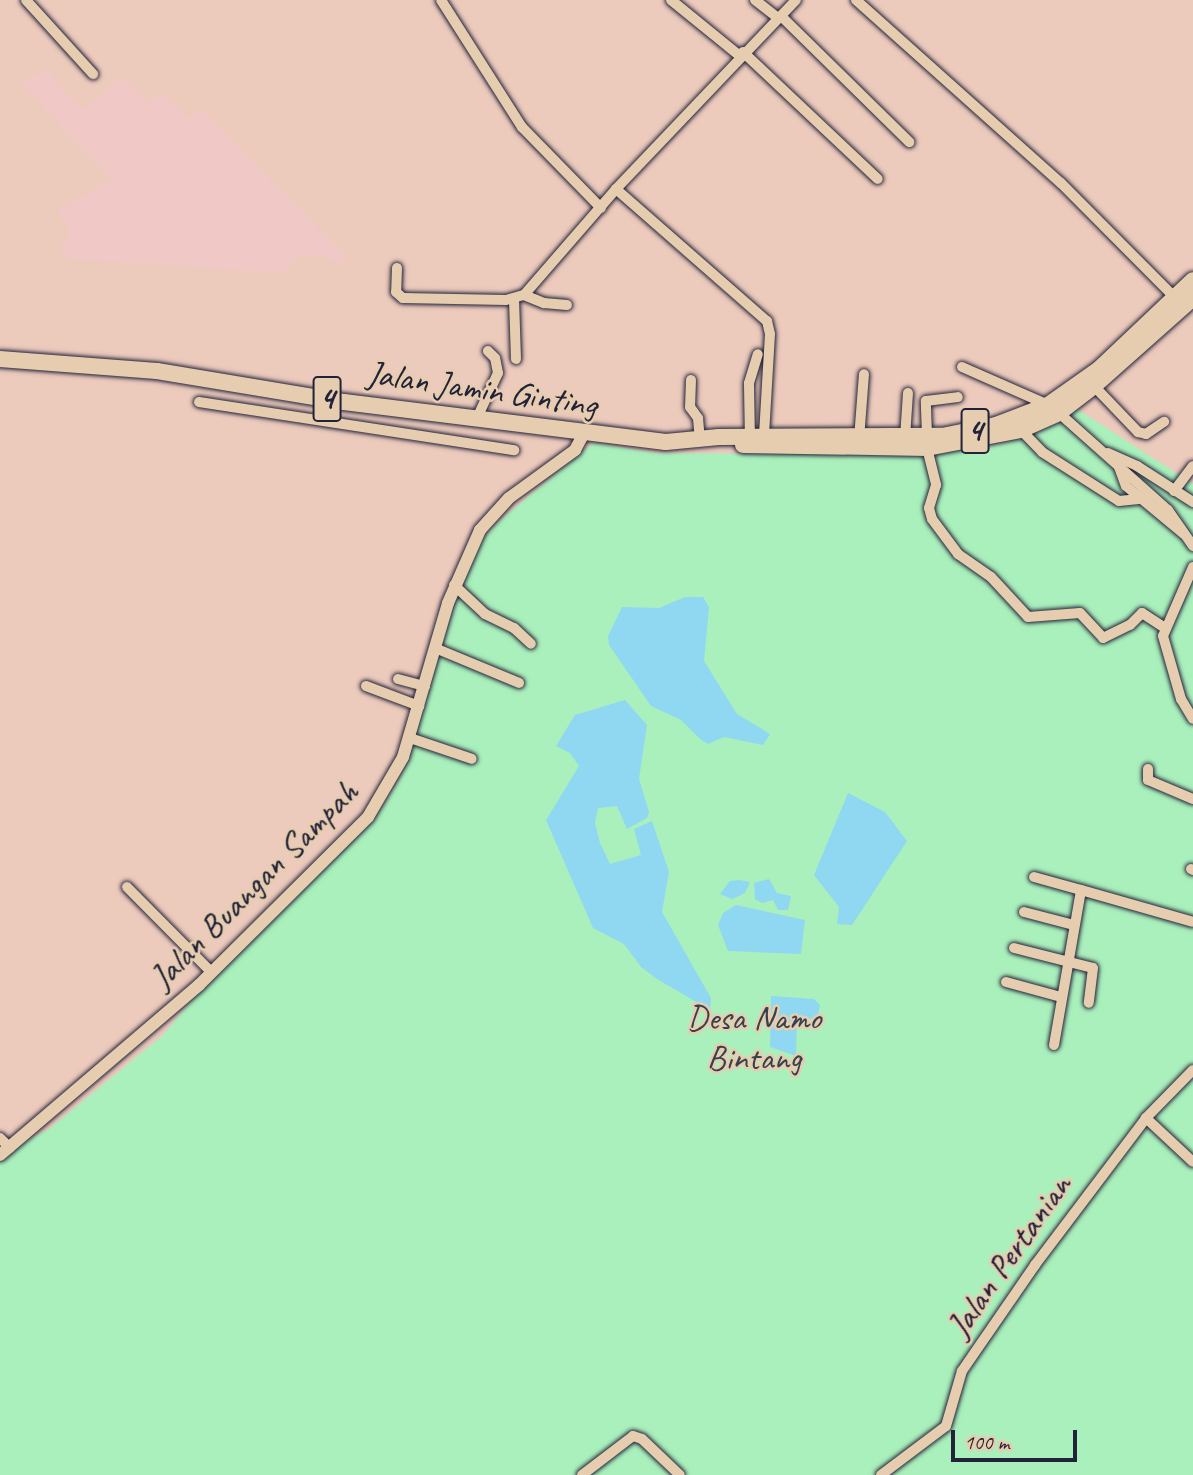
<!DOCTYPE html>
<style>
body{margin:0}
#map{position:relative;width:1193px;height:1475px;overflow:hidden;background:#eccabc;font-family:Caveat,sans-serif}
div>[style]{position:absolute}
.built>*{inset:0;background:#f0c8c6}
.green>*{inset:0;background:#aaf0bc}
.water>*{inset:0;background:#90d7f2}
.roads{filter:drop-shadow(0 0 2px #22223b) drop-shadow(0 0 2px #22223b)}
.minor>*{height:10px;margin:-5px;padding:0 5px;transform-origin:5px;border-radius:5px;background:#e7cdaf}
.tertiary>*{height:12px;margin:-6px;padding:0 6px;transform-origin:6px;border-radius:6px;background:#e7cdaf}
.trunk>*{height:16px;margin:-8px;padding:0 8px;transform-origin:8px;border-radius:8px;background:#e7cdaf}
span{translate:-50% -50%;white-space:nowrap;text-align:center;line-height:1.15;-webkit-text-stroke:5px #e7cdaf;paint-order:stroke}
.shield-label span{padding:2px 5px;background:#e7cdaf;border:2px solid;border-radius:5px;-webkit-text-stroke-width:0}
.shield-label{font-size:33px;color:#22223b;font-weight:700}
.street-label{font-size:35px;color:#22223b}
.park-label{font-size:35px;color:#36414e}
.scale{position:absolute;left:951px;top:1430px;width:126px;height:32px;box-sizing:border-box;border:4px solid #22223b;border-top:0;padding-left:9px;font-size:21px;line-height:24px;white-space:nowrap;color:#22223b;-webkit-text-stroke:5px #e7cdaf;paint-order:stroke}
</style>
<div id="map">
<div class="built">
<i style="clip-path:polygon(46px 70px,82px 110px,123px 77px,148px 103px,163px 94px,189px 117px,201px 109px,348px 259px,337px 264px,326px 257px,299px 254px,284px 273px,63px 258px,62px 244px,71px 233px,57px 211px,111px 179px,20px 82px)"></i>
</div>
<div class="green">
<i style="clip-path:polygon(1068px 403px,1193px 484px,1193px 1475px,0 1475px,0 1155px,49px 1129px,163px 1035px,211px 977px,376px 817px,401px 776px,463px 577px,484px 537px,500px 520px,593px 443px,656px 453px,906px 455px,1004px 443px,1057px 417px)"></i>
</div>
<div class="water">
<i style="clip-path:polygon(685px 597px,703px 597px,709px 607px,704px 661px,737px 714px,770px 734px,763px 745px,724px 737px,708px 744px,700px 739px,681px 720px,651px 706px,609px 645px,608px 636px,622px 607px,659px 608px)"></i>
<i style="clip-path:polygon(625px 700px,647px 725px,639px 779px,649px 812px,647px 818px,627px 829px,617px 806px,598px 808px,595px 823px,600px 843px,610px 864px,641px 855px,634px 829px,652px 821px,669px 872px,662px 912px,711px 998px,710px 1010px,657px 979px,641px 967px,624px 944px,593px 928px,546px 820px,579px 766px,570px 753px,556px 746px,575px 715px)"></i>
<i style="clip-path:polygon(848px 793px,885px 812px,907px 841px,852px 925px,837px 924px,839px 907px,814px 875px)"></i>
<i style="clip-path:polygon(769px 879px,777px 893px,791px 896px,788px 910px,778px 910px,773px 900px,762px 903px,755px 899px,754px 883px)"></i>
<i style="clip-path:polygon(730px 881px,739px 880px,750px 882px,745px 893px,732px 899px,720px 894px)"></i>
<i style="clip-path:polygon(736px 905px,805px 920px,801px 954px,728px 951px,718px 925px,723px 913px)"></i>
<i style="clip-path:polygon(771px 996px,814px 999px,820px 1005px,817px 1018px,797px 1020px,796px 1056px,770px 1047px)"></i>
</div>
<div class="roads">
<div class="minor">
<i style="left:26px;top:0;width:100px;rotate:47.8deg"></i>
<i style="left:441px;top:0;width:151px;rotate:57.5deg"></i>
<i style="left:522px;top:127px;width:113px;rotate:45.7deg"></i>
<i style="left:671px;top:0;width:89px;rotate:39.1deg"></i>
<i style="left:755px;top:0;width:29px;rotate:38deg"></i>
<i style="left:856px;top:0;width:275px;rotate:41.8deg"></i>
<i style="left:1061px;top:183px;width:166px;rotate:45.2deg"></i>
<i style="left:781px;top:16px;width:180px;rotate:44.5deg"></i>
<i style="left:743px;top:52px;width:185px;rotate:43.3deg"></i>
<i style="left:616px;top:189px;width:201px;rotate:41.2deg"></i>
<i style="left:767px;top:321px;width:13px;rotate:77deg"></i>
<i style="left:770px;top:334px;width:102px;rotate:93.4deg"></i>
<i style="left:397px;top:268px;width:24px;rotate:92deg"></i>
<i style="left:396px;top:292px;width:9px;rotate:41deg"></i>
<i style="left:403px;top:298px;width:103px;rotate:1.1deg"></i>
<i style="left:506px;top:300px;width:19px;rotate:-16deg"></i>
<i style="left:524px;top:295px;width:140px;rotate:-49deg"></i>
<i style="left:616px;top:189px;width:261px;rotate:-46.4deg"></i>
<i style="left:524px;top:295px;width:22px;rotate:22deg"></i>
<i style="left:544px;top:303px;width:23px;rotate:5deg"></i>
<i style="left:514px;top:299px;width:60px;rotate:88.1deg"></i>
<i style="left:962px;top:367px;width:94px;rotate:23.8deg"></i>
<i style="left:691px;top:380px;width:27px;rotate:92deg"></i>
<i style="left:690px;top:407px;width:14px;rotate:54deg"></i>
<i style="left:698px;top:418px;width:22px;rotate:85deg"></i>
<i style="left:1094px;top:386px;width:64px;rotate:46.3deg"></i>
<i style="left:1138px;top:432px;width:8px;rotate:14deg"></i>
<i style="left:1146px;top:434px;width:22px;rotate:-34deg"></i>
<i style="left:199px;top:402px;width:319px;rotate:8.7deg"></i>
<i style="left:1059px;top:413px;width:146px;rotate:41.7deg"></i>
<i style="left:1168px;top:510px;width:44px;rotate:55.2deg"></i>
<i style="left:476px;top:420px;width:52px;rotate:-64.9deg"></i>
<i style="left:498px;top:373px;width:15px;rotate:-101deg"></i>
<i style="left:495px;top:358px;width:10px;rotate:-135deg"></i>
<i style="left:1021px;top:430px;width:30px;rotate:46deg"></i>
<i style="left:1042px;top:452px;width:91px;rotate:32.5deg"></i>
<i style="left:1119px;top:501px;width:20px;rotate:-6deg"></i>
<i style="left:927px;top:436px;width:35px;rotate:-92deg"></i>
<i style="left:926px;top:401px;width:32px;rotate:-7deg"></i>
<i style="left:905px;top:438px;width:45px;rotate:-86.2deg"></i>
<i style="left:859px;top:439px;width:65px;rotate:-85.6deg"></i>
<i style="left:750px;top:442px;width:59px;rotate:-91deg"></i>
<i style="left:749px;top:383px;width:30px;rotate:-73deg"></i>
<i style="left:927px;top:448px;width:38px;rotate:76deg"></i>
<i style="left:936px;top:485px;width:24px;rotate:107deg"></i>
<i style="left:929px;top:508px;width:11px;rotate:75deg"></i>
<i style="left:932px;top:519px;width:44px;rotate:53.4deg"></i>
<i style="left:958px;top:554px;width:40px;rotate:34.9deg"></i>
<i style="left:991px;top:577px;width:54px;rotate:47.2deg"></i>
<i style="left:1028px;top:617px;width:52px;rotate:-4.4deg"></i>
<i style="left:1080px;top:613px;width:34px;rotate:47deg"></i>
<i style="left:1103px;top:638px;width:30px;rotate:-26deg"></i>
<i style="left:1130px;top:625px;width:17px;rotate:-45deg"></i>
<i style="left:1142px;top:613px;width:27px;rotate:33deg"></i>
<i style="left:1108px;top:453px;width:32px;rotate:24deg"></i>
<i style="left:1137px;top:466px;width:67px;rotate:32.7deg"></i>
<i style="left:1119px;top:467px;width:20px;rotate:70deg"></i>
<i style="left:1126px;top:486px;width:75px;rotate:39.6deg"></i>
<i style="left:1174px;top:491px;width:31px;rotate:-53deg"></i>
<i style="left:1193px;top:567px;width:75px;rotate:113.5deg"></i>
<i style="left:1163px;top:636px;width:66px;rotate:74.1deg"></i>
<i style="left:1181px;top:699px;width:23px;rotate:59deg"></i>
<i style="left:454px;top:585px;width:42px;rotate:43.1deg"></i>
<i style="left:485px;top:614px;width:32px;rotate:26deg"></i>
<i style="left:514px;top:628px;width:23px;rotate:43deg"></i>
<i style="left:435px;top:648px;width:91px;rotate:22.6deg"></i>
<i style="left:398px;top:679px;width:28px;rotate:15deg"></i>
<i style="left:366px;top:686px;width:57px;rotate:20.7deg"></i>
<i style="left:410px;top:738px;width:65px;rotate:18.7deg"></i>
<i style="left:1148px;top:769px;width:11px;rotate:90deg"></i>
<i style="left:1148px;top:780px;width:49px;rotate:22.9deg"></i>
<i style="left:1191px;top:869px;width:2px;rotate:27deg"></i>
<i style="left:1034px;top:877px;width:49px;rotate:15.5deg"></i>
<i style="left:127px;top:887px;width:120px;rotate:45.3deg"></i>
<i style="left:1024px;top:912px;width:52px;rotate:14.6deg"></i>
<i style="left:1014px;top:948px;width:81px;rotate:14.2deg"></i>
<i style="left:1093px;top:968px;width:35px;rotate:97deg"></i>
<i style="left:1006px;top:982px;width:57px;rotate:15.3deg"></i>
<i style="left:1054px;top:1045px;width:157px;rotate:-80.1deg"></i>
<i style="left:1081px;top:890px;width:116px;rotate:15.9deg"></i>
<i style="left:1146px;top:1118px;width:64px;rotate:43.1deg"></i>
<i style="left:0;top:1138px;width:14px;rotate:45deg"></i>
<i style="left:582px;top:1475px;width:64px;rotate:-37.4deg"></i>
<i style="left:633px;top:1436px;width:9px;rotate:18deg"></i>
<i style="left:642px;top:1439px;width:52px;rotate:43.5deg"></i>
<i style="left:881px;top:1475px;width:81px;rotate:-37deg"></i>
<i style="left:946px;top:1426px;width:57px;rotate:-73.8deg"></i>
<i style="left:962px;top:1371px;width:129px;rotate:-55.4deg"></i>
<i style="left:1035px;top:1265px;width:184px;rotate:-52.9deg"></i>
<i style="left:1146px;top:1118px;width:67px;rotate:-45.6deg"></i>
</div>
<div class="tertiary">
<i style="left:0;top:1155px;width:262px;rotate:-40.5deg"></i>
<i style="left:199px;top:985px;width:238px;rotate:-44.8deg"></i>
<i style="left:368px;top:817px;width:69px;rotate:-59.7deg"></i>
<i style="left:403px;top:757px;width:160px;rotate:-73.7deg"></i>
<i style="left:448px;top:603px;width:80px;rotate:-66.3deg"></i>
<i style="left:480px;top:530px;width:43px;rotate:-47.8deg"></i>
<i style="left:509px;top:498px;width:82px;rotate:-36deg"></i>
<i style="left:575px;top:450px;width:17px;rotate:-62deg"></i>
</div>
<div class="trunk">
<i style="left:0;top:359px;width:157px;rotate:4.4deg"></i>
<i style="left:157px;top:371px;width:190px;rotate:9.4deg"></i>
<i style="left:344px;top:402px;width:324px;rotate:7.1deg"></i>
<i style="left:666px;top:442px;width:53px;rotate:-5.4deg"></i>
<i style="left:719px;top:437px;width:223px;rotate:-0.3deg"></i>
<i style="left:942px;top:436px;width:55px;rotate:-11.5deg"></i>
<i style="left:996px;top:425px;width:56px;rotate:-21deg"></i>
<i style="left:1048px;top:405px;width:62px;rotate:-35.2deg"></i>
<i style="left:1099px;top:369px;width:129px;rotate:-43.4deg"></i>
<i style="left:743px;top:445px;width:184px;rotate:0.9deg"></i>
<i style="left:927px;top:448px;width:96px;rotate:-10.8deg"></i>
<i style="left:1021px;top:430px;width:42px;rotate:-24.1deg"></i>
<i style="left:1059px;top:413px;width:44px;rotate:-37.6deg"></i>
<i style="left:1094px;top:386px;width:132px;rotate:-41.6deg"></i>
</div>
</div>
<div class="shield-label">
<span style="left:327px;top:399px">4</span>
<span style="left:975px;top:431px">4</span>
</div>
<div class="street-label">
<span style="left:482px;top:389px;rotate:8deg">Jalan Jamin Ginting</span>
<span style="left:254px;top:885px;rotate:-45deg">Jalan Buangan Sampah</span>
<span style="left:1009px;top:1256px;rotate:-55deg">Jalan Pertanian</span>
</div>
<div class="park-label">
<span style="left:754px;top:1038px">Desa Namo<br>Bintang</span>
</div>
<div class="scale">100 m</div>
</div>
